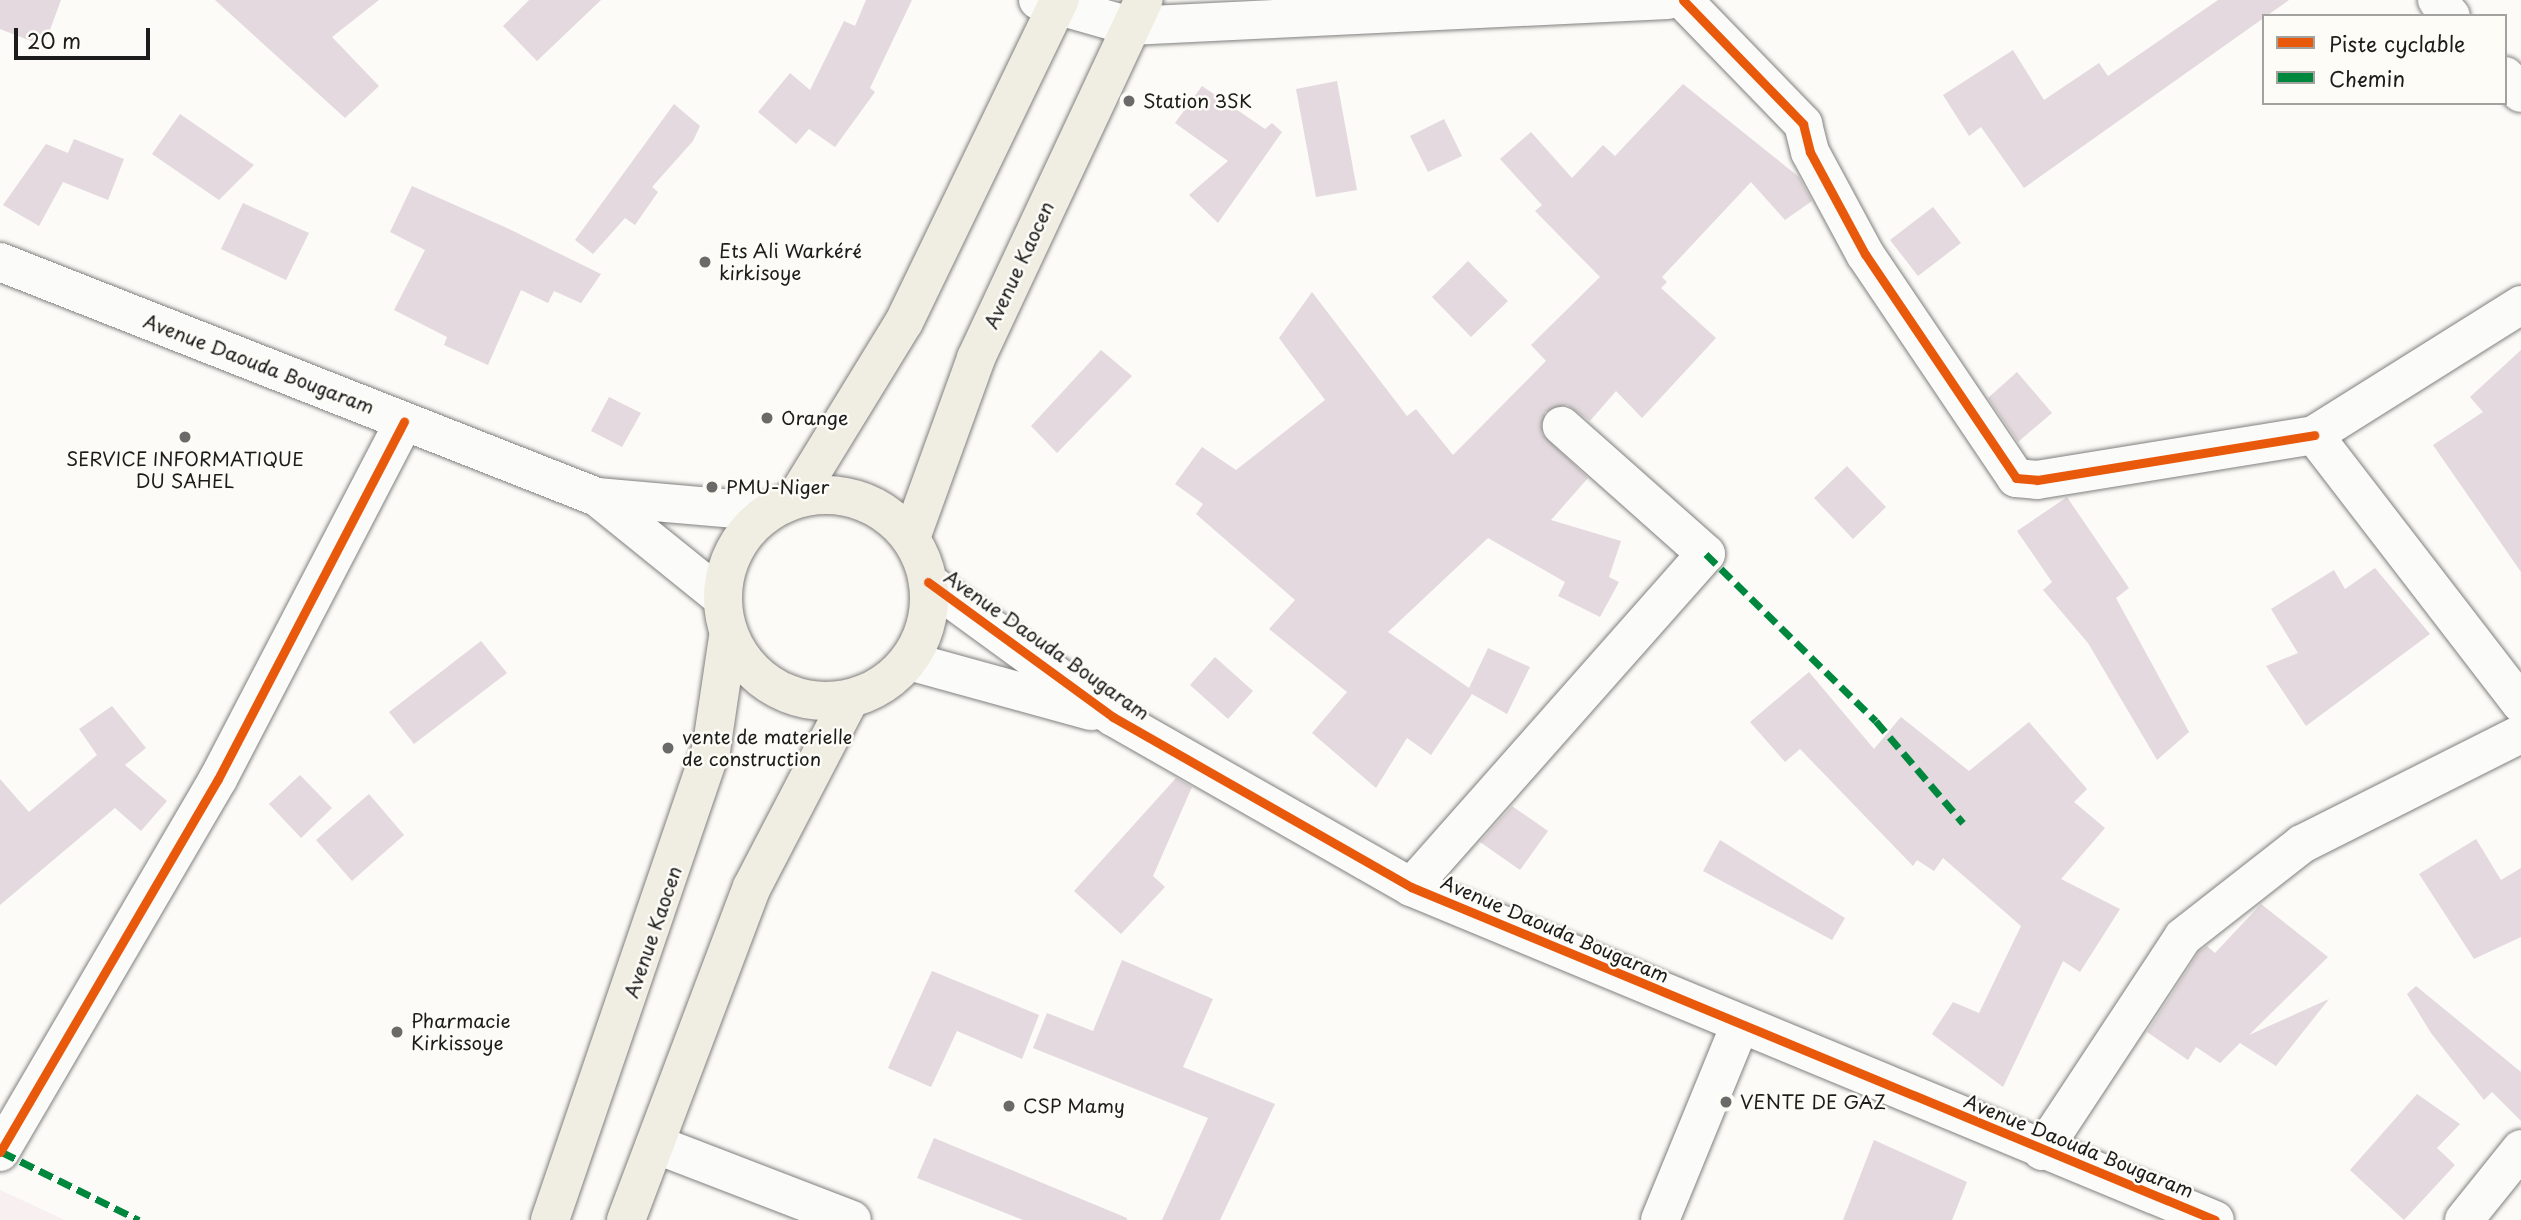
<!DOCTYPE html>
<meta charset="utf-8">
<style>
body{margin:0}
#map{position:relative;width:2521px;height:1220px;overflow:hidden;background:#fcfbf8;font-family:"Playpen Sans",sans-serif}
div>[style]{position:absolute}
.built>*{inset:0;background:#f8eff1}
.building>*{inset:0;background:#e3d9de}
.roads{filter:drop-shadow(0 0 2px #81807f) drop-shadow(0 0 2px #81807f)}
.minor>*{height:38px;margin:-19px;padding:0 19px;transform-origin:19px;border-radius:19px;background:#fbfbf9}
.highway>*{height:38px;margin:-19px;padding:0 19px;transform-origin:19px;border-radius:19px;background:#f0ede3}
.highway>.ring{margin:-19px;padding:0;box-sizing:content-box;background:none;border:38px solid #f0ede3;border-radius:50%}
.quiet>*{height:7px;margin-top:-3.5px;transform-origin:0;background:repeating-linear-gradient(90deg,#00873e 0 14px,transparent 0 21px)}
.cycleway>*{height:9px;margin:-4.5px;padding:0 4.5px;transform-origin:4.5px;border-radius:4.5px;background:#e8590c}
.dots>*{width:19px;height:19px;translate:-50% -50%;box-sizing:border-box;border:4px solid #fdfcf7;border-radius:50%}
span{translate:-50% -50%;white-space:nowrap;text-align:center;line-height:1.15;-webkit-text-stroke:5px #fdfcf7;paint-order:stroke}
.poi-label{font-size:19px;color:#1c1c1c}
.left{translate:0 -50%;text-align:left}
.street-label{font-size:19px;color:#1c1c1c}
.legend{position:absolute;left:2262px;top:14px;width:245px;height:91px;box-sizing:border-box;background:#fdfcf7;border:2px solid #a3a29f;margin:0;padding:9px 12px;list-style:none;font-size:21px;color:#1c1c1c}
.legend li{display:flex;align-items:center;gap:14px;height:35px}
.legend b{width:35px;border:2px solid #a3a29f}
.scale{position:absolute;left:14px;top:28px;width:136px;height:32px;box-sizing:border-box;border:4px solid #1c1c1c;border-top:0;padding-left:9px;font-size:21px;line-height:24px;white-space:nowrap;color:#1c1c1c;-webkit-text-stroke:5px #fdfcf7;paint-order:stroke}
</style>
<div id="map">
<div class="built">
<i style="clip-path:polygon(0 1190px,65px 1220px,0 1220px)"></i>
</div>
<div class="building">
<i style="clip-path:polygon(0 0,61px 0,44px 46px,0 29px)"></i>
<i style="clip-path:polygon(215px 0,379px 0,332px 37px,379px 86px,345px 118px)"></i>
<i style="clip-path:polygon(529px 0,601px 0,537px 61px,503px 26px)"></i>
<i style="clip-path:polygon(866px 0,912px 0,870px 88px,875px 92px,835px 147px,809px 129px,796px 144px,758px 112px,790px 73px,810px 90px,844px 21px,855px 26px)"></i>
<i style="clip-path:polygon(2218px 0,2289px 0,2024px 188px,1981px 127px,1969px 136px,1943px 95px,2013px 50px,2044px 100px,2099px 63px,2108px 76px)"></i>
<i style="clip-path:polygon(1337px 81px,1357px 190px,1316px 197px,1296px 89px)"></i>
<i style="clip-path:polygon(1683px 84px,1799px 177px,1812px 201px,1785px 220px,1751px 182px,1662px 277px,1667px 282px,1661px 288px,1716px 338px,1642px 418px,1616px 391px,1590px 421px,1567px 405px,1545px 412px,1542px 434px,1588px 478px,1551px 520px,1621px 541px,1609px 577px,1619px 582px,1600px 617px,1558px 596px,1565px 582px,1488px 538px,1388px 632px,1469px 688px,1488px 648px,1530px 667px,1507px 714px,1472px 694px,1431px 755px,1407px 738px,1376px 788px,1312px 733px,1347px 692px,1269px 629px,1295px 600px,1196px 514px,1203px 504px,1175px 484px,1202px 447px,1236px 470px,1325px 400px,1279px 338px,1312px 292px,1407px 416px,1416px 409px,1453px 455px,1546px 361px,1531px 345px,1600px 277px,1535px 211px,1542px 205px,1500px 159px,1531px 132px,1572px 178px,1603px 145px,1615px 156px)"></i>
<i style="clip-path:polygon(1202px 86px,1265px 129px,1272px 123px,1282px 132px,1218px 223px,1189px 195px,1228px 161px,1175px 123px)"></i>
<i style="clip-path:polygon(674px 104px,700px 126px,693px 141px,652px 187px,658px 192px,635px 225px,625px 218px,593px 254px,575px 240px)"></i>
<i style="clip-path:polygon(180px 114px,254px 165px,219px 200px,152px 154px)"></i>
<i style="clip-path:polygon(1444px 119px,1462px 156px,1428px 172px,1410px 136px)"></i>
<i style="clip-path:polygon(74px 139px,124px 159px,108px 200px,63px 182px,39px 226px,3px 205px,46px 144px,68px 153px)"></i>
<i style="clip-path:polygon(412px 186px,507px 228px,601px 274px,581px 303px,554px 291px,548px 303px,521px 290px,488px 365px,444px 345px,447px 337px,394px 310px,425px 250px,390px 232px)"></i>
<i style="clip-path:polygon(243px 203px,309px 233px,286px 280px,221px 249px)"></i>
<i style="clip-path:polygon(1933px 207px,1961px 243px,1918px 276px,1890px 240px)"></i>
<i style="clip-path:polygon(1468px 261px,1508px 301px,1471px 337px,1432px 297px)"></i>
<i style="clip-path:polygon(1101px 350px,1132px 376px,1057px 453px,1031px 426px)"></i>
<i style="clip-path:polygon(2521px 350px,2521px 572px,2433px 445px,2483px 412px,2470px 397px)"></i>
<i style="clip-path:polygon(2017px 372px,2052px 413px,2018px 442px,1988px 398px)"></i>
<i style="clip-path:polygon(609px 397px,641px 413px,622px 447px,591px 431px)"></i>
<i style="clip-path:polygon(1847px 466px,1886px 507px,1853px 539px,1814px 498px)"></i>
<i style="clip-path:polygon(2067px 497px,2129px 588px,2116px 598px,2189px 732px,2157px 760px,2088px 643px,2043px 590px,2052px 582px,2017px 531px)"></i>
<i style="clip-path:polygon(2375px 568px,2430px 634px,2306px 726px,2266px 666px,2298px 653px,2271px 609px,2334px 570px,2345px 589px)"></i>
<i style="clip-path:polygon(481px 641px,507px 673px,414px 744px,389px 712px)"></i>
<i style="clip-path:polygon(1215px 657px,1253px 691px,1228px 719px,1190px 685px)"></i>
<i style="clip-path:polygon(1809px 672px,1874px 749px,1901px 717px,1969px 771px,2029px 722px,2087px 789px,2074px 802px,2105px 828px,2061px 879px,2120px 909px,2080px 972px,2063px 961px,2003px 1087px,1932px 1034px,1953px 1002px,1979px 1013px,2021px 926px,1943px 858px,1934px 871px,1917px 860px,1913px 866px,1800px 749px,1785px 762px,1750px 722px)"></i>
<i style="clip-path:polygon(112px 706px,146px 748px,125px 765px,167px 801px,141px 831px,115px 808px,0 905px,0 779px,29px 812px,97px 755px,79px 729px)"></i>
<i style="clip-path:polygon(300px 775px,332px 808px,301px 838px,269px 804px)"></i>
<i style="clip-path:polygon(1176px 778px,1192px 787px,1153px 876px,1165px 887px,1121px 934px,1074px 891px)"></i>
<i style="clip-path:polygon(369px 794px,404px 835px,352px 881px,316px 840px)"></i>
<i style="clip-path:polygon(1512px 806px,1548px 831px,1520px 870px,1480px 842px)"></i>
<i style="clip-path:polygon(2476px 839px,2501px 880px,2521px 868px,2521px 937px,2474px 959px,2419px 874px)"></i>
<i style="clip-path:polygon(1720px 840px,1845px 918px,1832px 940px,1703px 871px)"></i>
<i style="clip-path:polygon(2261px 904px,2328px 957px,2249px 1035px,2329px 999px,2276px 1066px,2240px 1043px,2220px 1063px,2196px 1047px,2188px 1060px,2147px 1032px,2199px 952px,2207px 946px,2215px 953px)"></i>
<i style="clip-path:polygon(1122px 960px,1213px 999px,1183px 1067px,1275px 1104px,1220px 1220px,1162px 1220px,1208px 1118px,1033px 1048px,1047px 1013px,1093px 1031px)"></i>
<i style="clip-path:polygon(932px 971px,1039px 1015px,1022px 1059px,957px 1031px,931px 1087px,888px 1068px)"></i>
<i style="clip-path:polygon(2416px 986px,2521px 1072px,2521px 1121px,2492px 1092px,2484px 1100px,2431px 1033px,2407px 994px)"></i>
<i style="clip-path:polygon(2417px 1094px,2460px 1124px,2437px 1148px,2455px 1165px,2404px 1220px,2350px 1170px)"></i>
<i style="clip-path:polygon(934px 1138px,1127px 1218px,1127px 1220px,1023px 1220px,917px 1178px)"></i>
<i style="clip-path:polygon(1874px 1140px,1967px 1182px,1952px 1220px,1843px 1220px)"></i>
</div>
<div class="roads">
<div class="minor">
<i style="left:1038px;top:0;width:96px;rotate:15.8deg"></i>
<i style="left:1130px;top:26px;width:538px;rotate:-2.77deg"></i>
<i style="left:1683px;top:0;width:173px;rotate:45.9deg"></i>
<i style="left:1803px;top:124px;width:29px;rotate:76deg"></i>
<i style="left:1810px;top:152px;width:116px;rotate:61.7deg"></i>
<i style="left:1865px;top:254px;width:270px;rotate:56deg"></i>
<i style="left:2016px;top:478px;width:21px;rotate:5deg"></i>
<i style="left:2037px;top:480px;width:281px;rotate:-9.2deg"></i>
<i style="left:2437px;top:0;width:21px;rotate:49deg"></i>
<i style="left:2505px;top:76px;width:23px;rotate:47deg"></i>
<i style="left:0;top:262px;width:642px;rotate:21.49deg"></i>
<i style="left:597px;top:497px;width:159px;rotate:38.9deg"></i>
<i style="left:2521px;top:305px;width:244px;rotate:147.9deg"></i>
<i style="left:2314px;top:435px;width:339px;rotate:52.4deg"></i>
<i style="left:597px;top:497px;width:171px;rotate:5deg"></i>
<i style="left:928px;top:582px;width:229px;rotate:36.1deg"></i>
<i style="left:1113px;top:717px;width:343px;rotate:29.7deg"></i>
<i style="left:1411px;top:887px;width:870px;rotate:22.5deg"></i>
<i style="left:909px;top:661px;width:189px;rotate:15.4deg"></i>
<i style="left:1411px;top:887px;width:445px;rotate:-48.5deg"></i>
<i style="left:1706px;top:554px;width:193px;rotate:-138.4deg"></i>
<i style="left:655px;top:1144px;width:211px;rotate:21.1deg"></i>
<i style="left:2042px;top:1151px;width:256px;rotate:-56.6deg"></i>
<i style="left:2183px;top:937px;width:151px;rotate:-38deg"></i>
<i style="left:2302px;top:844px;width:245px;rotate:-26.7deg"></i>
<i style="left:0;top:1152px;width:432px;rotate:-59.7deg"></i>
<i style="left:218px;top:779px;width:403px;rotate:-62.5deg"></i>
<i style="left:1660px;top:1220px;width:211px;rotate:-67.7deg"></i>
<i style="left:2464px;top:1220px;width:91px;rotate:-51.2deg"></i>
</div>
<div class="highway">
<i class="ring" style="left:723px;top:495px;width:168px;height:168px"></i>
<i style="left:796px;top:498px;width:206px;rotate:-58.5deg"></i>
<i style="left:904px;top:322px;width:358px;rotate:-64.2deg"></i>
<i style="left:911px;top:538px;width:191px;rotate:-70.1deg"></i>
<i style="left:976px;top:358px;width:395px;rotate:-64.9deg"></i>
<i style="left:550px;top:1220px;width:496px;rotate:-71.1deg"></i>
<i style="left:711px;top:751px;width:115px;rotate:-81.5deg"></i>
<i style="left:626px;top:1220px;width:356px;rotate:-69.3deg"></i>
<i style="left:752px;top:887px;width:212px;rotate:-62.5deg"></i>
</div>
</div>
<div class="quiet">
<i style="left:1706px;top:554px;width:238px;rotate:44.5deg"></i>
<i style="left:1876px;top:721px;width:134px;rotate:49.5deg"></i>
<i style="left:2px;top:1152px;width:153px;rotate:26.4deg"></i>
</div>
<div class="cycleway">
<i style="left:1683px;top:0;width:173px;rotate:45.9deg"></i>
<i style="left:1803px;top:124px;width:29px;rotate:76deg"></i>
<i style="left:1810px;top:152px;width:116px;rotate:61.7deg"></i>
<i style="left:1865px;top:254px;width:270px;rotate:56deg"></i>
<i style="left:2016px;top:478px;width:21px;rotate:5deg"></i>
<i style="left:2037px;top:480px;width:281px;rotate:-9.2deg"></i>
<i style="left:928px;top:582px;width:229px;rotate:36.1deg"></i>
<i style="left:1113px;top:717px;width:343px;rotate:29.7deg"></i>
<i style="left:1411px;top:887px;width:870px;rotate:22.5deg"></i>
<i style="left:0;top:1152px;width:432px;rotate:-59.7deg"></i>
<i style="left:218px;top:779px;width:403px;rotate:-62.5deg"></i>
</div>
<div class="dots">
<i style="left:1129px;top:101px;background:#6a6a69"></i>
<i style="left:705px;top:262px;background:#6a6a69"></i>
<i style="left:767px;top:418px;background:#6a6a69"></i>
<i style="left:185px;top:437px;background:#6a6a69"></i>
<i style="left:712px;top:487px;background:#6a6a69"></i>
<i style="left:668px;top:748px;background:#6a6a69"></i>
<i style="left:397px;top:1032px;background:#6a6a69"></i>
<i style="left:1726px;top:1102px;background:#6a6a69"></i>
<i style="left:1009px;top:1106px;background:#6a6a69"></i>
</div>
<div class="poi-label">
<span class="left" style="left:1143px;top:101px">Station 3SK</span>
<span class="left" style="left:719px;top:262px">Ets Ali Warkéré<br>kirkisoye</span>
<span class="left" style="left:781px;top:418px">Orange</span>
<span style="left:185px;top:470px">SERVICE INFORMATIQUE<br>DU SAHEL</span>
<span class="left" style="left:726px;top:487px">PMU-Niger</span>
<span class="left" style="left:682px;top:748px">vente de materielle<br>de construction</span>
<span class="left" style="left:411px;top:1032px">Pharmacie<br>Kirkissoye</span>
<span class="left" style="left:1740px;top:1102px">VENTE DE GAZ</span>
<span class="left" style="left:1023px;top:1106px">CSP Mamy</span>
</div>
<div class="street-label">
<span style="left:1019px;top:265px;rotate:-65deg">Avenue Kaocen</span>
<span style="left:259px;top:364px;rotate:21deg">Avenue Daouda Bougaram</span>
<span style="left:1047px;top:645px;rotate:35deg">Avenue Daouda Bougaram</span>
<span style="left:1555px;top:929px;rotate:23deg">Avenue Daouda Bougaram</span>
<span style="left:653px;top:932px;rotate:-71deg">Avenue Kaocen</span>
<span style="left:2079px;top:1146px;rotate:22deg">Avenue Daouda Bougaram</span>
</div>
<ul class="legend">
<li><b style="height:9px;background:#e8590c"></b>Piste cyclable</li>
<li><b style="height:9px;background:#00873e"></b>Chemin</li>
</ul>
<div class="scale">20 m</div>
</div>
